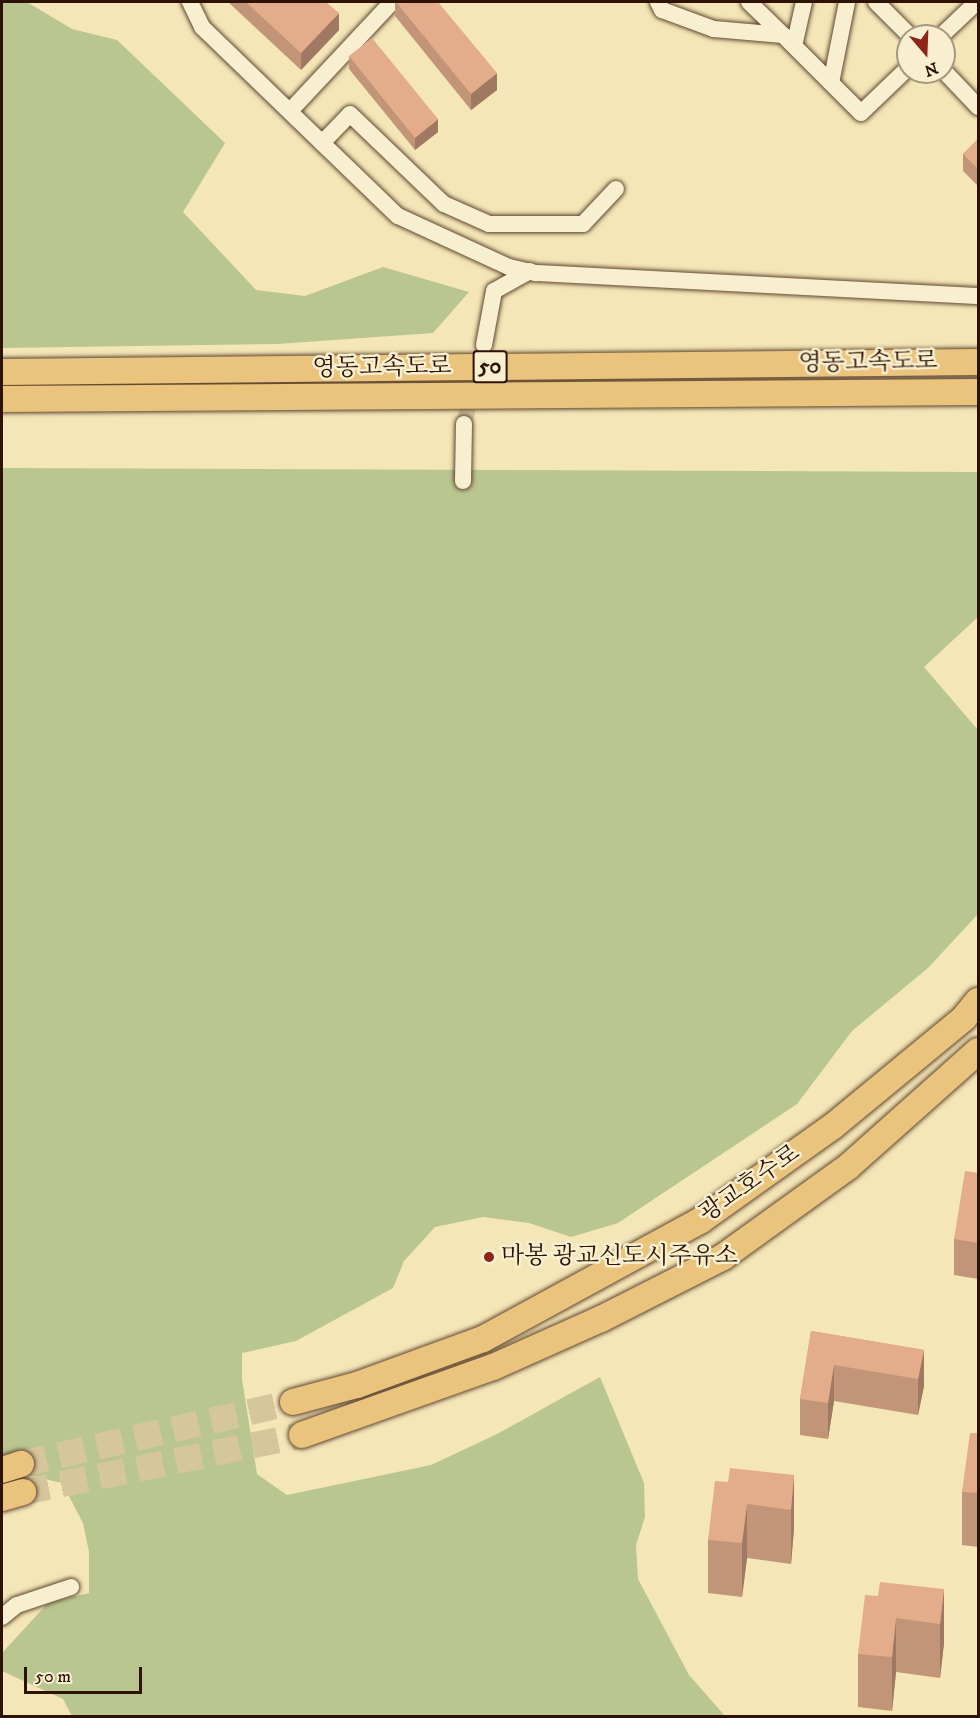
<!DOCTYPE html>
<meta charset="utf-8">
<style>
body{margin:0}
#map{position:relative;width:980px;height:1718px;overflow:hidden;background:#f4e6b7;font-family:"IM FELL DW Pica","Noto Serif KR",serif}
div>[style]{position:absolute}
.green>*{inset:0;background:#b9c690}
.minor-tunnel>*{height:16px;margin-top:-8px;transform-origin:0;background:repeating-linear-gradient(90deg,#d6c69c 0 16px,transparent 0 24px)}
.highway-tunnel>*{height:26px;margin-top:-13px;transform-origin:0;background:repeating-linear-gradient(90deg,#d6c69c 0 26px,transparent 0 39px)}
.roads{filter:drop-shadow(0 0 2px #604731) drop-shadow(0 0 2px #604731)}
.minor>*{height:16px;margin:-8px;padding:0 8px;transform-origin:8px;border-radius:8px;background:#f8efd0}
.highway>*{height:26px;margin:-13px;padding:0 13px;transform-origin:13px;border-radius:13px;background:#eac37c}
.wall>*{inset:0;background:#c39578}
.shaded-wall>*{inset:0;background:#9f7961}
.building>*{inset:0;background:#e3ad8b}
.dots>*{width:16px;height:16px;translate:-50% -50%;box-sizing:border-box;border:3px solid #f8efd0;border-radius:50%}
span{translate:-50% -50%;white-space:nowrap;text-align:center;line-height:1.15;-webkit-text-stroke:5px #f8efd0;paint-order:stroke}
.shield-label span{padding:2px 4px;background:#f8efd0;border:2px solid;border-radius:4px;-webkit-text-stroke-width:0}
.shield-label{font-size:22px;color:#2e1204;font-weight:700}
.street-label{font-size:24px;color:#2e1204}
.poi-label{font-size:24px;color:#2e1204}
.left{translate:0 -50%;text-align:left}
.frame{position:absolute;inset:0;border:3px solid #2e1204;pointer-events:none}
.north{position:absolute;left:896px;top:24px;width:60px;height:60px;box-sizing:border-box;background:#f8efd0;border:2px solid #a7977e;border-radius:50%;rotate:161deg;font-size:16px;font-weight:700;line-height:24px;text-align:center;color:#2e1204}
.north::after{content:'';display:block;margin:auto;width:21px;height:27px;background:#8f2418;clip-path:polygon(50% 0,100% 100%,50% 72%,0 100%)}
.scale{position:absolute;left:24px;top:1667px;width:118px;height:27px;box-sizing:border-box;border:3px solid #2e1204;border-top:0;padding-left:8px;font-size:18px;line-height:21px;white-space:nowrap;color:#2e1204;-webkit-text-stroke:4px #f8efd0;paint-order:stroke}
</style>
<div id="map">
<div class="green">
<i style="clip-path:polygon(2px 2px,27px 2px,72px 29px,117px 40px,225px 143px,183px 212px,256px 290px,305px 296px,383px 267px,469px 292px,433px 333px,277px 344px,2px 348px)"></i>
<i style="clip-path:polygon(2px 468px,978px 472px,978px 617px,924px 667px,978px 730px,978px 914px,928px 968px,852px 1031px,797px 1104px,618px 1223px,571px 1237px,529px 1223px,483px 1217px,435px 1227px,404px 1261px,393px 1288px,296px 1341px,242px 1353px,242px 1379px,257px 1474px,287px 1495px,431px 1465px,497px 1434px,600px 1377px,644px 1483px,645px 1517px,636px 1545px,638px 1579px,689px 1675px,725px 1716px,72px 1716px,63px 1699px,2px 1671px,2px 1653px,48px 1603px,89px 1593px,89px 1552px,83px 1523px,62px 1483px,2px 1469px)"></i>
</div>
<div class="minor-tunnel">
<i style="left:464px;top:424px;width:81px;rotate:-75.8deg"></i>
</div>
<div class="highway-tunnel">
<i style="left:21px;top:1464px;width:279px;rotate:-12.8deg"></i>
<i style="left:23px;top:1492px;width:285px;rotate:-11.5deg"></i>
</div>
<div class="roads">
<div class="minor">
<i style="left:190px;top:2px;width:28px;rotate:64deg"></i>
<i style="left:202px;top:27px;width:272px;rotate:44deg"></i>
<i style="left:398px;top:216px;width:122px;rotate:24.7deg"></i>
<i style="left:509px;top:267px;width:28px;rotate:13deg"></i>
<i style="left:536px;top:273px;width:443px;rotate:3deg"></i>
<i style="left:658px;top:2px;width:9px;rotate:63deg"></i>
<i style="left:662px;top:10px;width:55px;rotate:20.1deg"></i>
<i style="left:714px;top:29px;width:69px;rotate:5deg"></i>
<i style="left:783px;top:35px;width:110px;rotate:45deg"></i>
<i style="left:861px;top:113px;width:65px;rotate:-43.8deg"></i>
<i style="left:749px;top:2px;width:47px;rotate:44.1deg"></i>
<i style="left:876px;top:2px;width:48px;rotate:45deg"></i>
<i style="left:941px;top:36px;width:50px;rotate:-43.4deg"></i>
<i style="left:794px;top:46px;width:45px;rotate:-77.2deg"></i>
<i style="left:944px;top:71px;width:50px;rotate:46.6deg"></i>
<i style="left:831px;top:83px;width:83px;rotate:-78.8deg"></i>
<i style="left:290px;top:111px;width:149px;rotate:-46.9deg"></i>
<i style="left:322px;top:143px;width:40px;rotate:-46deg"></i>
<i style="left:350px;top:114px;width:130px;rotate:43.8deg"></i>
<i style="left:444px;top:204px;width:49px;rotate:24deg"></i>
<i style="left:489px;top:224px;width:94px"></i>
<i style="left:583px;top:224px;width:48px;rotate:-46.7deg"></i>
<i style="left:484px;top:345px;width:55px;rotate:-79.5deg"></i>
<i style="left:494px;top:291px;width:41px;rotate:-29.1deg"></i>
<i style="left:463px;top:481px;width:57px;rotate:-89deg"></i>
<i style="left:2px;top:1617px;width:19px;rotate:-39deg"></i>
<i style="left:17px;top:1605px;width:57px;rotate:-18.4deg"></i>
</div>
<div class="highway">
<i style="left:2px;top:372px;width:976px;rotate:-0.59deg"></i>
<i style="left:2px;top:399px;width:976px;rotate:-0.41deg"></i>
<i style="left:293px;top:1402px;width:66px;rotate:-14.9deg"></i>
<i style="left:357px;top:1385px;width:134px;rotate:-20.1deg"></i>
<i style="left:483px;top:1339px;width:248px;rotate:-28.6deg"></i>
<i style="left:701px;top:1220px;width:161px;rotate:-35.4deg"></i>
<i style="left:832px;top:1127px;width:171px;rotate:-39.5deg"></i>
<i style="left:964px;top:1018px;width:22px;rotate:-51deg"></i>
<i style="left:302px;top:1435px;width:203px;rotate:-19.6deg"></i>
<i style="left:493px;top:1367px;width:118px;rotate:-24deg"></i>
<i style="left:601px;top:1319px;width:137px;rotate:-26.9deg"></i>
<i style="left:723px;top:1257px;width:155px;rotate:-35.8deg"></i>
<i style="left:849px;top:1166px;width:173px;rotate:-41.7deg"></i>
<i style="left:2px;top:1470px;width:20px;rotate:-18deg"></i>
<i style="left:2px;top:1498px;width:22px;rotate:-16deg"></i>
</div>
</div>
<div class="wall">
<i style="clip-path:polygon(228px 2px,326px 2px,339px 30px,301px 70px)"></i>
<i style="clip-path:polygon(395px 2px,438px 2px,497px 90px,471px 110px,395px 16px)"></i>
<i style="clip-path:polygon(349px 56px,438px 132px,415px 150px,349px 69px)"></i>
<i style="clip-path:polygon(978px 139px,978px 186px,963px 171px,963px 154px)"></i>
<i style="clip-path:polygon(978px 1173px,978px 1279px,954px 1275px,954px 1239px)"></i>
<i style="clip-path:polygon(811px 1331px,924px 1350px,924px 1386px,918px 1415px,834px 1401px,828px 1439px,800px 1435px,800px 1399px)"></i>
<i style="clip-path:polygon(978px 1433px,978px 1547px,962px 1545px,962px 1492px)"></i>
<i style="clip-path:polygon(794px 1475px,794px 1529px,791px 1564px,747px 1558px,742px 1597px,708px 1593px,708px 1540px,728px 1482px)"></i>
<i style="clip-path:polygon(944px 1589px,944px 1643px,940px 1678px,896px 1672px,892px 1711px,858px 1707px,858px 1654px,878px 1596px)"></i>
</div>
<div class="shaded-wall">
<i style="clip-path:polygon(339px 13px,339px 30px,301px 70px,301px 53px)"></i>
<i style="clip-path:polygon(497px 73px,497px 90px,471px 110px,471px 94px)"></i>
<i style="clip-path:polygon(438px 119px,438px 132px,415px 150px,415px 138px)"></i>
<i style="clip-path:polygon(924px 1350px,924px 1386px,918px 1415px,918px 1379px)"></i>
<i style="clip-path:polygon(834px 1365px,834px 1401px,828px 1439px,828px 1403px)"></i>
<i style="clip-path:polygon(794px 1475px,794px 1529px,791px 1564px,791px 1510px)"></i>
<i style="clip-path:polygon(747px 1504px,747px 1558px,742px 1597px,742px 1543px)"></i>
<i style="clip-path:polygon(944px 1589px,944px 1643px,940px 1678px,940px 1624px)"></i>
<i style="clip-path:polygon(896px 1618px,896px 1672px,892px 1711px,892px 1657px)"></i>
</div>
<div class="building">
<i style="clip-path:polygon(246px 2px,326px 2px,339px 13px,301px 53px)"></i>
<i style="clip-path:polygon(396px 2px,438px 2px,497px 73px,471px 94px)"></i>
<i style="clip-path:polygon(372px 38px,438px 119px,415px 138px,349px 56px)"></i>
<i style="clip-path:polygon(978px 139px,978px 169px,963px 154px)"></i>
<i style="clip-path:polygon(965px 1171px,978px 1173px,978px 1243px,954px 1239px)"></i>
<i style="clip-path:polygon(811px 1331px,924px 1350px,918px 1379px,834px 1365px,828px 1403px,800px 1399px)"></i>
<i style="clip-path:polygon(970px 1433px,978px 1433px,978px 1493px,962px 1492px)"></i>
<i style="clip-path:polygon(730px 1468px,794px 1475px,791px 1510px,747px 1504px,742px 1543px,708px 1540px,715px 1481px,728px 1482px)"></i>
<i style="clip-path:polygon(880px 1582px,944px 1589px,940px 1624px,896px 1618px,892px 1657px,858px 1654px,865px 1595px,878px 1596px)"></i>
</div>
<div class="dots">
<i style="left:489px;top:1257px;background:#8f2418"></i>
</div>
<div class="shield-label">
<span style="left:490px;top:367px">50</span>
</div>
<div class="street-label">
<span style="left:868px;top:363px;rotate:-1deg">영동고속도로</span>
<span style="left:382px;top:368px;rotate:-1deg">영동고속도로</span>
<span style="left:750px;top:1184px;rotate:-35deg">광교호수로</span>
</div>
<div class="poi-label">
<span class="left" style="left:501px;top:1257px">마봉 광교신도시주유소</span>
</div>
<div class="frame"></div>
<div class="north">N</div>
<div class="scale">50 m</div>
</div>
